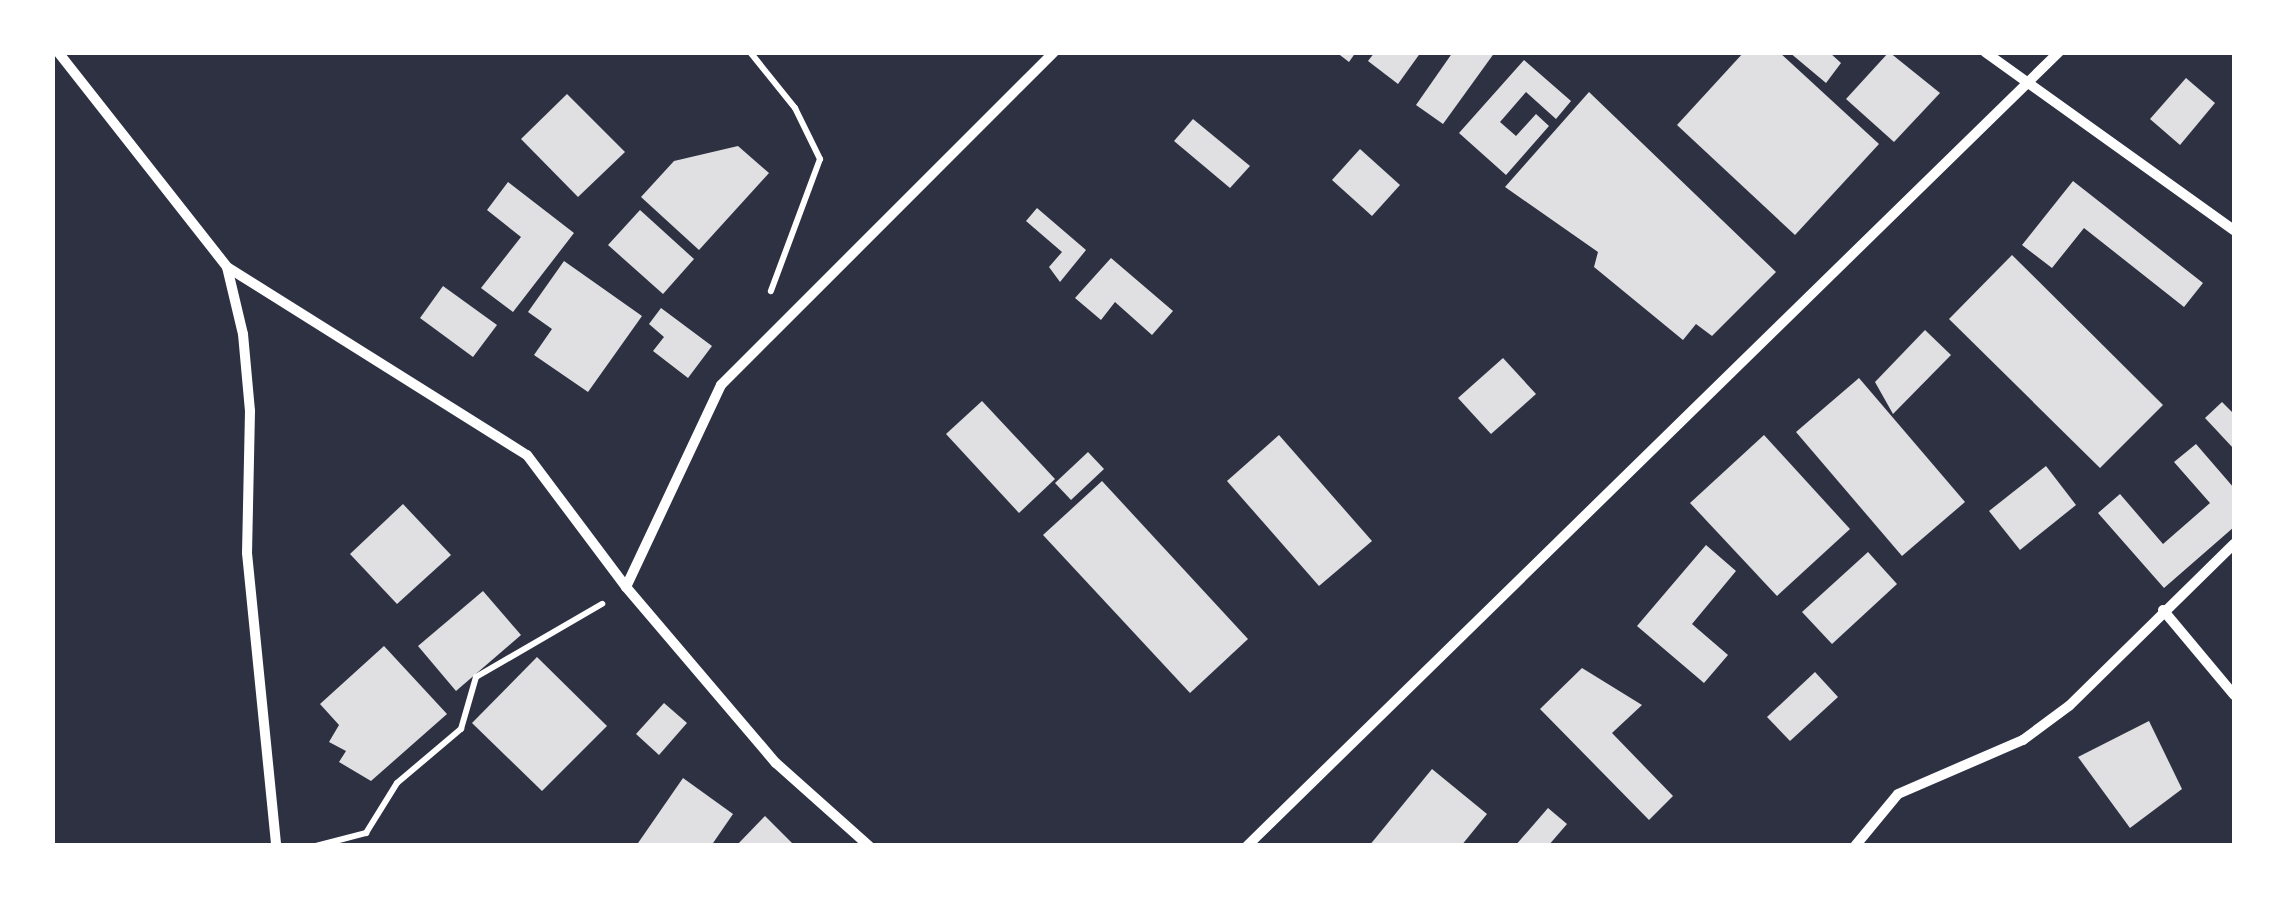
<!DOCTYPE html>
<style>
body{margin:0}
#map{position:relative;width:2287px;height:898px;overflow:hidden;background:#2d3142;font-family:"DM Sans",sans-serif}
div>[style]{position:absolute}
.building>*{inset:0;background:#e0e0e3}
.path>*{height:6px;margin:-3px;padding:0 3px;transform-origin:3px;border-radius:3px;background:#fff}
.minor>*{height:10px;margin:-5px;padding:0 5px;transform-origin:5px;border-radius:5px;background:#fff}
span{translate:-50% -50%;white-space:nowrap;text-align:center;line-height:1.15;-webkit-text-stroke:8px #fff;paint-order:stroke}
.frame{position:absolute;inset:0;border:55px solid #fff;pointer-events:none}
</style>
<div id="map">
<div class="building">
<i style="clip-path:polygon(1336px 52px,1356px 52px,1349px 62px)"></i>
<i style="clip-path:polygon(1375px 52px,1421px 52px,1398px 84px,1368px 61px)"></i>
<i style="clip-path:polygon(1453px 52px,1495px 52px,1443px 124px,1416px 105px)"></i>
<i style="clip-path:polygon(1744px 52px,1779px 52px,1879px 144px,1795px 235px,1677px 125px)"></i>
<i style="clip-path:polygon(1789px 52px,1829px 52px,1841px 63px,1826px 83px)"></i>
<i style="clip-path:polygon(1889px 52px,1940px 93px,1894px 142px,1846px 99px)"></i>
<i style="clip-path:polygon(1524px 60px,1571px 101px,1556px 119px,1526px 92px,1500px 122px,1516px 136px,1536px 114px,1549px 126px,1506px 175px,1459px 133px)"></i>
<i style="clip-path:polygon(2186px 78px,2215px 103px,2180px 145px,2150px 119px)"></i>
<i style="clip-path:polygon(1589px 92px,1776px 272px,1712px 336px,1696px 324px,1683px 340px,1594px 267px,1598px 252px,1505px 187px)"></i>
<i style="clip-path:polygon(567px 94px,625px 152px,578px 197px,521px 139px)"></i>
<i style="clip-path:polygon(1193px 119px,1250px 166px,1230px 188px,1174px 141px)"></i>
<i style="clip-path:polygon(738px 146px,769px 173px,699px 250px,641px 197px,674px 161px)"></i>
<i style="clip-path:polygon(1360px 149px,1400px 185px,1372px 216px,1332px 180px)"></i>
<i style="clip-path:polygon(2073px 181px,2203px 283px,2184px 307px,2084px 228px,2052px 268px,2022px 245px)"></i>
<i style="clip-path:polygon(508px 182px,574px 233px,513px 312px,481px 288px,521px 237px,487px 210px)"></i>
<i style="clip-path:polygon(1037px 208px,1086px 250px,1060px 282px,1049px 267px,1062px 252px,1026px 221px)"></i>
<i style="clip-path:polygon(640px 210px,694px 259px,663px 294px,608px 245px)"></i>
<i style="clip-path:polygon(2012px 255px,2163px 405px,2100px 468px,1949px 319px)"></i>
<i style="clip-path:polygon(1111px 258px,1173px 311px,1152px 335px,1115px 302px,1101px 320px,1075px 298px)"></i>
<i style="clip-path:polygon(564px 261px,642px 316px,588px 392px,534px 355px,552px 329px,528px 312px)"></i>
<i style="clip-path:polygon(443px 286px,497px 325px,473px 357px,420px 318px)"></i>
<i style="clip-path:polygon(661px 308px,712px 346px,688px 378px,653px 351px,664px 337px,649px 324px)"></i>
<i style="clip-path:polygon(1925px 330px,1951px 355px,1893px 414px,1875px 382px)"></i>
<i style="clip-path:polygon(1503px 358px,1536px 394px,1491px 434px,1458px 398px)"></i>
<i style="clip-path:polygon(1859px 378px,1965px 502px,1902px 556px,1796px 432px)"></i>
<i style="clip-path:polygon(982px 401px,1055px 479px,1019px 513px,946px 434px)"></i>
<i style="clip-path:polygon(2222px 402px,2234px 414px,2234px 449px,2205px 418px)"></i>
<i style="clip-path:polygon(1279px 435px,1372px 541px,1319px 586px,1227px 481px)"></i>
<i style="clip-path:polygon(1764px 435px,1850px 529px,1777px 596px,1690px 503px)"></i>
<i style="clip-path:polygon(2196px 444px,2234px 488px,2234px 527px,2164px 588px,2098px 513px,2120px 494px,2163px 544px,2210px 503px,2174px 462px)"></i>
<i style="clip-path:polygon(1088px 452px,1104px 469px,1071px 500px,1055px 483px)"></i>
<i style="clip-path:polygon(2046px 466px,2076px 505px,2020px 550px,1989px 511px)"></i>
<i style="clip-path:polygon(1102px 481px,1248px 639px,1190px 693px,1043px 535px)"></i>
<i style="clip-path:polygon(403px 504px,451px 555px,397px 604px,350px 554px)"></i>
<i style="clip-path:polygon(1706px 545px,1736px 571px,1692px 624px,1728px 655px,1704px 683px,1637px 626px)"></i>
<i style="clip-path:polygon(1868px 552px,1897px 584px,1832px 644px,1802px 612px)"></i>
<i style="clip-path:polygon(483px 591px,521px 635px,456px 691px,418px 646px)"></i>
<i style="clip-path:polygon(384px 646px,447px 714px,371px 781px,339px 762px,346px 751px,329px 742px,339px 725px,320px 704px)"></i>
<i style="clip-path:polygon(537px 657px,607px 726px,542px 791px,472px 723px)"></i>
<i style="clip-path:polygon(1582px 668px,1642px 705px,1612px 733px,1673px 796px,1649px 820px,1540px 709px)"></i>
<i style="clip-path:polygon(1815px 672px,1838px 697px,1790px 741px,1767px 717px)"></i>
<i style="clip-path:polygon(664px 703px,687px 723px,659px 755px,636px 734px)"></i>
<i style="clip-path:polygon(2149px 721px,2182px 789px,2130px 828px,2078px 757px)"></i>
<i style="clip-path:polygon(1432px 769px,1487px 814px,1461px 846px,1369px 846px)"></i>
<i style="clip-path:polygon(683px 778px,733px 814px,711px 846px,636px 846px)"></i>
<i style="clip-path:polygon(1548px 808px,1567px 824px,1548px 846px,1515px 846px)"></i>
<i style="clip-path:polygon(765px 816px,795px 846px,736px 846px)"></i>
</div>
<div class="path">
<i style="left:750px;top:52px;width:72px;rotate:51.2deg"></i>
<i style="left:795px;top:108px;width:57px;rotate:63.9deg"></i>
<i style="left:820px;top:159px;width:141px;rotate:110.4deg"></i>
<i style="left:316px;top:846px;width:52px;rotate:-14.6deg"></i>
<i style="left:366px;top:833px;width:59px;rotate:-58.2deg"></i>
<i style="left:397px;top:783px;width:84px;rotate:-40.2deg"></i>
<i style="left:461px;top:729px;width:54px;rotate:-73.9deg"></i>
<i style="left:476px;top:677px;width:146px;rotate:-30.1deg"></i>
</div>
<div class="minor">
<i style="left:58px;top:52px;width:273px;rotate:51.8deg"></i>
<i style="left:227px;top:267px;width:354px;rotate:32.1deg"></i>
<i style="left:527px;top:455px;width:165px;rotate:53.1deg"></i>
<i style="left:626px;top:587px;width:231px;rotate:49.6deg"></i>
<i style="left:776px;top:763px;width:125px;rotate:41.7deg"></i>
<i style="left:1985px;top:52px;width:306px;rotate:35.6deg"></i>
<i style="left:227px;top:267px;width:69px;rotate:76.6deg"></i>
<i style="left:243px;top:334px;width:77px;rotate:84.8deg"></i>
<i style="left:250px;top:411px;width:142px;rotate:91.2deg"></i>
<i style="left:247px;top:553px;width:294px;rotate:84.3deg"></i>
<i style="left:626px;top:587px;width:223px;rotate:-64.8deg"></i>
<i style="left:721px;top:385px;width:471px;rotate:-45deg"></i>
<i style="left:2163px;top:610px;width:111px;rotate:50.1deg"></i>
<i style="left:1247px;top:846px;width:1136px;rotate:-44.36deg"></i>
<i style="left:1855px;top:846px;width:67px;rotate:-50.4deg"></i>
<i style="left:1898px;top:794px;width:136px;rotate:-23.4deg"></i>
<i style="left:2023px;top:740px;width:57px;rotate:-36.5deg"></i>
<i style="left:2069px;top:706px;width:231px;rotate:-44.5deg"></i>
</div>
<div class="frame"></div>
</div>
